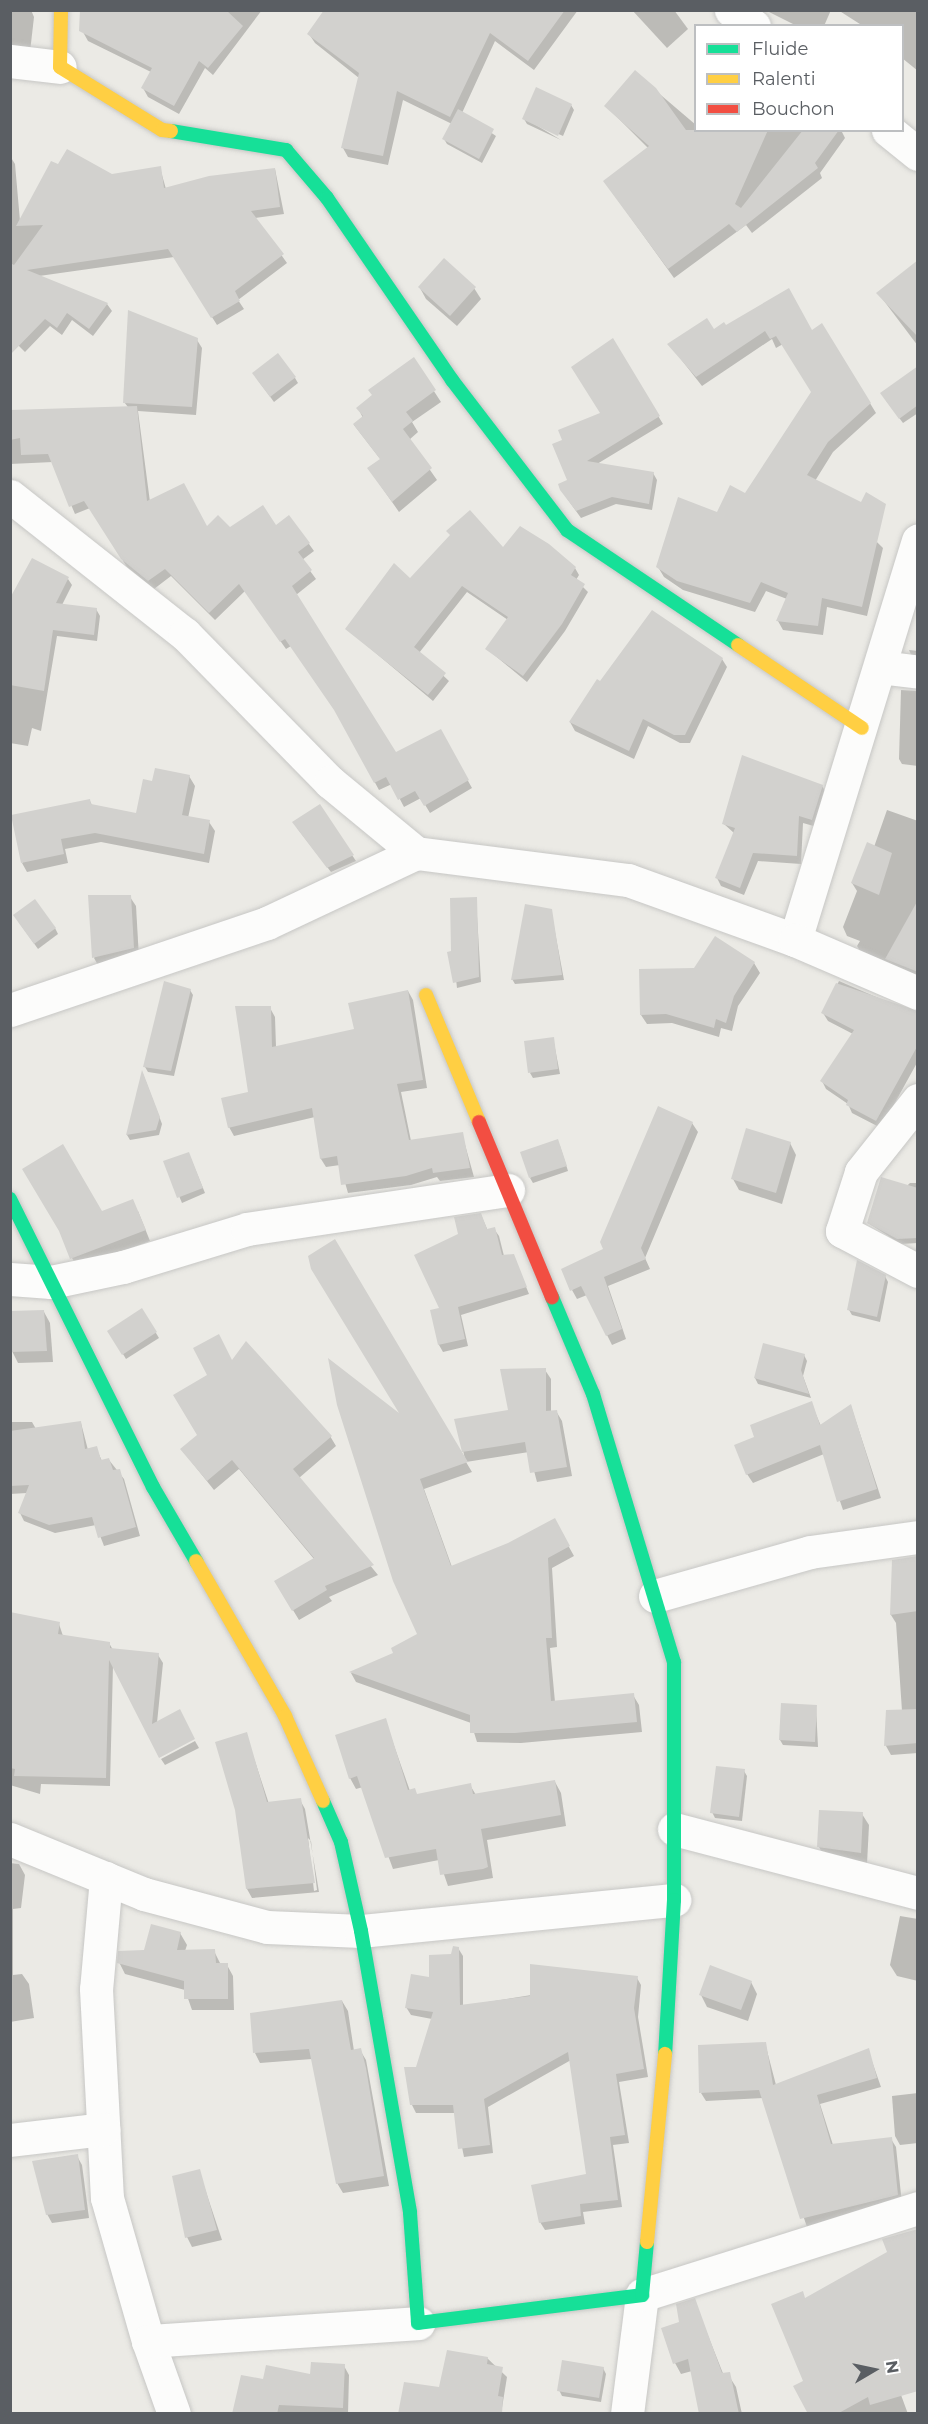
<!DOCTYPE html>
<style>
body{margin:0}
#map{position:relative;width:928px;height:2424px;overflow:hidden;background:#ebeae5;font-family:Montserrat,sans-serif}
div>[style]{position:absolute}
.shadow>*{inset:0;background:#0003}
.building>*{inset:0;background:#d2d1ce}
.roads{filter:drop-shadow(0 0 2px #c7c7c5) drop-shadow(0 0 2px #c7c7c5)}
.street>*{height:33px;margin:-16.5px;padding:0 16.5px;transform-origin:16.5px;border-radius:16.5px;background:#fcfcfb}
.fast>*{height:14px;margin:-7px;padding:0 7px;transform-origin:7px;border-radius:7px;background:#16e098}
.slow>*{height:14px;margin:-7px;padding:0 7px;transform-origin:7px;border-radius:7px;background:#ffcf43}
.jam>*{height:14px;margin:-7px;padding:0 7px;transform-origin:7px;border-radius:7px;background:#f24e42}
span{translate:-50% -50%;white-space:nowrap;text-align:center;line-height:1.15;-webkit-text-stroke:4.5px #fff;paint-order:stroke}
.frame{position:absolute;inset:0;border:12px solid #5a5e63;pointer-events:none}
.legend{position:absolute;left:694px;top:24px;width:210px;height:108px;box-sizing:border-box;background:#fff;border:2px solid #bdbfc1;margin:0;padding:8px 10px;list-style:none;font-size:18px;color:#5a5e63}
.legend li{display:flex;align-items:center;gap:12px;height:30px}
.legend b{width:30px;border:2px solid #bdbfc1}
.north{position:absolute;left:844px;top:2340px;width:60px;height:60px;-webkit-text-stroke:4px #fff;paint-order:stroke;rotate:81deg;font-size:16px;font-weight:700;line-height:24px;text-align:center;color:#5a5e63}
.north::after{content:'';display:block;margin:auto;width:21px;height:27px;background:#5a5e63;clip-path:polygon(50% 0,100% 100%,50% 72%,0 100%)}
</style>
<div id="map">
<div class="shadow">
<i style="clip-path:polygon(10px 10px,31px 10px,34px 17px,30px 52px,10px 53px)"></i>
<i style="clip-path:polygon(211px 10px,262px 10px,213px 75px,205px 68px,179px 114px,148px 97px,143px 88px,151px 72px,88px 41px,83px 32px)"></i>
<i style="clip-path:polygon(390px 10px,578px 10px,534px 70px,495px 41px,462px 113px,496px 136px,482px 163px,447px 144px,444px 139px,452px 124px,403px 100px,388px 165px,348px 157px,343px 148px,359px 78px,315px 43px,309px 34px)"></i>
<i style="clip-path:polygon(632px 10px,674px 10px,688px 29px,667px 48px)"></i>
<i style="clip-path:polygon(765px 10px,831px 10px,824px 26px,797px 26px)"></i>
<i style="clip-path:polygon(838px 10px,918px 10px,918px 71px,902px 58px,902px 26px,863px 26px)"></i>
<i style="clip-path:polygon(635px 73px,696px 125px,696px 130px,758px 139px,769px 130px,841px 130px,845px 138px,820px 173px,822px 178px,752px 233px,746px 225px,674px 278px,605px 182px,649px 149px,606px 106px)"></i>
<i style="clip-path:polygon(571px 105px,574px 110px,563px 136px,526px 119px,561px 140px,527px 124px,524px 119px)"></i>
<i style="clip-path:polygon(10px 156px,15px 164px,20px 221px,111px 175px,160px 168px,166px 189px,275px 169px,284px 214px,255px 218px,287px 263px,238px 300px,244px 309px,217px 325px,174px 257px,39px 276px,107px 304px,112px 311px,93px 336px,72px 320px,62px 335px,50px 326px,25px 352px,14px 341px,10px 345px)"></i>
<i style="clip-path:polygon(918px 262px,918px 346px,878px 293px)"></i>
<i style="clip-path:polygon(420px 288px,474px 288px,481px 299px,457px 326px,426px 299px)"></i>
<i style="clip-path:polygon(822px 325px,876px 413px,833px 452px,815px 481px,883px 548px,867px 616px,827px 607px,823px 635px,783px 630px,778px 621px,787px 599px,766px 591px,755px 612px,683px 590px,664px 577px,658px 567px,718px 514px,746px 495px,812px 392px,783px 344px,776px 348px,772px 339px,702px 386px,669px 344px,725px 327px,812px 332px)"></i>
<i style="clip-path:polygon(197px 340px,202px 348px,196px 415px,138px 411px,150px 502px,206px 528px,275px 527px,309px 544px,314px 551px,302px 560px,316px 579px,296px 595px,396px 754px,440px 731px,472px 788px,430px 813px,421px 798px,404px 807px,392px 784px,379px 790px,339px 716px,291px 646px,286px 649px,245px 591px,215px 620px,171px 576px,154px 589px,127px 567px,90px 508px,75px 514px,53px 462px,10px 464px,10px 411px,128px 407px,124px 402px)"></i>
<i style="clip-path:polygon(612px 340px,663px 424px,597px 464px,653px 473px,657px 480px,652px 510px,616px 504px,581px 518px,566px 497px,569px 481px,602px 414px)"></i>
<i style="clip-path:polygon(413px 359px,441px 402px,412px 422px,418px 432px,409px 440px,437px 480px,399px 512px,369px 469px,381px 460px,354px 425px,363px 418px,358px 408px)"></i>
<i style="clip-path:polygon(295px 378px,298px 383px,274px 402px,257px 379px)"></i>
<i style="clip-path:polygon(918px 389px,918px 413px,903px 423px,885px 399px)"></i>
<i style="clip-path:polygon(503px 549px,575px 568px,579px 575px,576px 580px,588px 592px,565px 631px,527px 682px,487px 649px,508px 620px,467px 592px,419px 653px,449px 681px,433px 701px,347px 629px,410px 580px)"></i>
<i style="clip-path:polygon(68px 579px,72px 585px,62px 605px,96px 609px,100px 616px,97px 641px,57px 636px,41px 731px,32px 728px,28px 746px,10px 743px,10px 600px)"></i>
<i style="clip-path:polygon(909px 650px,918px 651px,918px 658px,912px 657px)"></i>
<i style="clip-path:polygon(722px 659px,727px 667px,690px 743px,680px 743px,648px 726px,634px 759px,575px 731px,570px 722px,600px 683px)"></i>
<i style="clip-path:polygon(901px 690px,918px 691px,918px 766px,902px 764px,899px 759px)"></i>
<i style="clip-path:polygon(189px 776px,195px 786px,188px 818px,209px 822px,215px 831px,209px 863px,101px 842px,65px 849px,68px 863px,27px 872px,22px 863px,90px 801px,92px 805px,137px 814px,154px 783px)"></i>
<i style="clip-path:polygon(822px 786px,827px 794px,817px 827px,803px 823px,801px 864px,758px 861px,744px 895px,721px 886px,717px 878px,734px 833px,724px 824px)"></i>
<i style="clip-path:polygon(319px 806px,356px 861px,331px 872px,297px 828px)"></i>
<i style="clip-path:polygon(887px 810px,918px 821px,918px 978px,862px 954px,857px 946px,860px 941px,847px 936px,843px 927px,857px 891px,852px 883px,874px 847px)"></i>
<i style="clip-path:polygon(130px 897px,136px 906px,139px 958px,99px 967px,94px 958px)"></i>
<i style="clip-path:polygon(476px 899px,481px 982px,457px 988px,453px 953px)"></i>
<i style="clip-path:polygon(551px 911px,564px 980px,515px 984px,512px 979px)"></i>
<i style="clip-path:polygon(18px 921px,55px 928px,58px 934px,38px 949px)"></i>
<i style="clip-path:polygon(754px 963px,760px 973px,738px 1006px,732px 1031px,721px 1028px,719px 1037px,672px 1023px,647px 1024px,641px 1015px,695px 969px)"></i>
<i style="clip-path:polygon(839px 981px,911px 1012px,918px 1011px,918px 1061px,881px 1128px,852px 1113px,848px 1104px,826px 1089px,822px 1081px,853px 1034px,828px 1021px,823px 1013px)"></i>
<i style="clip-path:polygon(190px 990px,193px 995px,174px 1076px,148px 1072px,145px 1067px)"></i>
<i style="clip-path:polygon(408px 991px,413px 1000px,427px 1088px,401px 1092px,411px 1141px,462px 1134px,474px 1177px,440px 1181px,437px 1177px,411px 1185px,348px 1193px,340px 1165px,326px 1167px,321px 1159px,315px 1117px,234px 1136px,229px 1127px,250px 1093px,270px 1008px,275px 1017px,276px 1047px,356px 1031px)"></i>
<i style="clip-path:polygon(553px 1038px,560px 1074px,533px 1078px,530px 1073px)"></i>
<i style="clip-path:polygon(143px 1074px,162px 1124px,159px 1135px,130px 1140px,127px 1135px)"></i>
<i style="clip-path:polygon(692px 1123px,698px 1132px,645px 1258px,650px 1269px,608px 1286px,626px 1339px,612px 1345px,587px 1295px,577px 1299px,572px 1290px,605px 1250px)"></i>
<i style="clip-path:polygon(790px 1143px,796px 1155px,782px 1204px,739px 1190px,733px 1179px)"></i>
<i style="clip-path:polygon(560px 1146px,568px 1171px,533px 1183px,530px 1178px)"></i>
<i style="clip-path:polygon(191px 1159px,205px 1193px,182px 1203px,165px 1162px)"></i>
<i style="clip-path:polygon(910px 1183px,918px 1183px,918px 1243px,901px 1244px,868px 1223px)"></i>
<i style="clip-path:polygon(138px 1211px,150px 1241px,78px 1268px,72px 1258px,102px 1213px)"></i>
<i style="clip-path:polygon(481px 1215px,488px 1231px,494px 1229px,499px 1236px,504px 1256px,513px 1255px,529px 1294px,461px 1315px,468px 1346px,443px 1352px,439px 1345px,442px 1309px,459px 1235px)"></i>
<i style="clip-path:polygon(885px 1276px,888px 1282px,880px 1322px,852px 1315px,849px 1310px)"></i>
<i style="clip-path:polygon(142px 1310px,159px 1338px,126px 1359px,109px 1331px)"></i>
<i style="clip-path:polygon(44px 1312px,50px 1323px,53px 1362px,18px 1363px,12px 1351px)"></i>
<i style="clip-path:polygon(804px 1355px,807px 1361px,803px 1376px,811px 1398px,758px 1384px,755px 1378px)"></i>
<i style="clip-path:polygon(232px 1362px,330px 1436px,336px 1446px,299px 1478px,378px 1575px,329px 1597px,332px 1601px,299px 1620px,276px 1582px,314px 1559px,239px 1469px,214px 1490px,182px 1450px,199px 1435px,209px 1376px)"></i>
<i style="clip-path:polygon(545px 1370px,551px 1379px,551px 1412px,556px 1411px,562px 1421px,572px 1476px,537px 1482px,529px 1452px,466px 1462px,472px 1472px,424px 1489px,452px 1567px,509px 1545px,554px 1520px,574px 1556px,552px 1568px,557px 1647px,550px 1648px,555px 1702px,633px 1695px,639px 1705px,642px 1732px,521px 1743px,477px 1742px,471px 1723px,356px 1682px,351px 1673px,395px 1654px,419px 1635px,404px 1418px,465px 1459px,456px 1420px,510px 1411px)"></i>
<i style="clip-path:polygon(811px 1403px,821px 1426px,851px 1406px,881px 1498px,843px 1510px,824px 1454px,753px 1483px,747px 1474px,756px 1438px)"></i>
<i style="clip-path:polygon(10px 1422px,32px 1422px,36px 1429px,81px 1423px,88px 1450px,96px 1448px,102px 1461px,109px 1460px,124px 1479px,140px 1536px,104px 1546px,96px 1525px,55px 1533px,24px 1521px,20px 1513px,27px 1493px,10px 1494px)"></i>
<i style="clip-path:polygon(893px 1561px,918px 1562px,918px 1753px,891px 1755px,886px 1746px,887px 1711px,902px 1711px,896px 1623px,891px 1615px)"></i>
<i style="clip-path:polygon(10px 1614px,59px 1624px,63px 1636px,109px 1643px,113px 1650px,158px 1655px,163px 1663px,157px 1723px,159px 1756px,113px 1665px,110px 1786px,41px 1784px,40px 1794px,10px 1785px)"></i>
<i style="clip-path:polygon(816px 1707px,818px 1747px,783px 1745px,780px 1740px)"></i>
<i style="clip-path:polygon(385px 1720px,410px 1791px,418px 1795px,470px 1785px,476px 1795px,555px 1782px,561px 1793px,566px 1826px,487px 1840px,493px 1878px,448px 1886px,439px 1860px,393px 1869px,363px 1787px,356px 1789px,350px 1778px)"></i>
<i style="clip-path:polygon(evenodd,246px 1734px,269px 1804px,300px 1800px,305px 1809px,319px 1892px,252px 1898px,247px 1889px,246px 1734px,308px 1838px,311px 1841px,317px 1890px,314px 1891px,308px 1838px)"></i>
<i style="clip-path:polygon(195px 1741px,199px 1748px,165px 1765px,161px 1759px)"></i>
<i style="clip-path:polygon(744px 1771px,747px 1776px,742px 1821px,715px 1818px,712px 1812px)"></i>
<i style="clip-path:polygon(862px 1814px,869px 1825px,867px 1864px,825px 1858px,819px 1847px)"></i>
<i style="clip-path:polygon(10px 1863px,19px 1864px,25px 1875px,21px 1908px,13px 1909px,13px 1975px,22px 1974px,29px 1984px,34px 2018px,10px 2022px)"></i>
<i style="clip-path:polygon(900px 1916px,918px 1919px,918px 1981px,897px 1976px,890px 1965px)"></i>
<i style="clip-path:polygon(180px 1933px,187px 1945px,185px 1951px,214px 1951px,221px 1965px,227px 1965px,233px 1976px,234px 2010px,192px 2010px,185px 1990px,125px 1974px,119px 1962px)"></i>
<i style="clip-path:polygon(458px 1948px,463px 1956px,463px 2006px,637px 1978px,641px 1985px,638px 2017px,648px 2077px,619px 2082px,629px 2143px,613px 2145px,622px 2207px,583px 2212px,585px 2224px,545px 2230px,540px 2222px,588px 2175px,571px 2060px,488px 2107px,493px 2153px,464px 2157px,455px 2113px,416px 2113px,412px 2105px,417px 2068px,432px 2019px,411px 2015px,406px 2007px)"></i>
<i style="clip-path:polygon(751px 1982px,757px 1994px,748px 2021px,707px 2007px,701px 1995px)"></i>
<i style="clip-path:polygon(342px 2001px,348px 2011px,354px 2051px,360px 2050px,366px 2060px,389px 2186px,343px 2193px,337px 2183px,312px 2059px,260px 2063px,255px 2053px)"></i>
<i style="clip-path:polygon(765px 2043px,776px 2085px,868px 2050px,881px 2087px,820px 2104px,833px 2145px,891px 2139px,896px 2147px,902px 2204px,807px 2227px,763px 2098px,706px 2101px,701px 2093px)"></i>
<i style="clip-path:polygon(918px 2093px,918px 2143px,900px 2145px,895px 2136px,892px 2096px)"></i>
<i style="clip-path:polygon(77px 2156px,82px 2165px,89px 2218px,52px 2223px,47px 2214px)"></i>
<i style="clip-path:polygon(199px 2171px,222px 2240px,192px 2247px,187px 2237px)"></i>
<i style="clip-path:polygon(888px 2253px,893px 2373px,908px 2414px,809px 2414px,805px 2382px,806px 2299px)"></i>
<i style="clip-path:polygon(694px 2300px,724px 2376px,729px 2376px,736px 2387px,742px 2414px,701px 2414px,692px 2371px,681px 2374px,675px 2363px,681px 2323px)"></i>
<i style="clip-path:polygon(487px 2358px,507px 2377px,501px 2414px,438px 2414px)"></i>
<i style="clip-path:polygon(344px 2366px,349px 2375px,348px 2414px,234px 2414px,264px 2381px,312px 2376px)"></i>
<i style="clip-path:polygon(603px 2368px,606px 2374px,601px 2402px,562px 2396px,559px 2390px)"></i>
</div>
<div class="building">
<i style="clip-path:polygon(80px 10px,226px 10px,243px 26px,208px 68px,199px 61px,174px 106px,141px 88px,152px 68px,79px 31px)"></i>
<i style="clip-path:polygon(324px 10px,565px 10px,528px 61px,490px 33px,450px 117px,397px 91px,383px 156px,341px 148px,359px 73px,307px 34px)"></i>
<i style="clip-path:polygon(635px 70px,656px 88px,686px 130px,768px 130px,735px 204px,741px 208px,803px 130px,839px 130px,815px 163px,818px 168px,737px 232px,729px 224px,668px 269px,603px 181px,649px 146px,604px 106px)"></i>
<i style="clip-path:polygon(536px 87px,572px 104px,558px 136px,522px 119px)"></i>
<i style="clip-path:polygon(458px 109px,494px 129px,479px 159px,442px 139px)"></i>
<i style="clip-path:polygon(67px 149px,112px 174px,161px 166px,164px 188px,209px 176px,275px 168px,280px 207px,251px 211px,284px 254px,235px 291px,240px 301px,211px 318px,168px 249px,27px 270px,108px 303px,89px 329px,67px 313px,57px 328px,45px 319px,10px 355px,10px 263px,14px 265px,43px 225px,16px 226px,51px 161px,58px 164px)"></i>
<i style="clip-path:polygon(444px 258px,476px 287px,450px 316px,418px 287px)"></i>
<i style="clip-path:polygon(918px 260px,918px 337px,876px 293px)"></i>
<i style="clip-path:polygon(789px 288px,812px 330px,822px 323px,871px 403px,828px 442px,807px 475px,861px 502px,866px 492px,886px 504px,862px 607px,822px 598px,818px 626px,776px 621px,788px 593px,761px 582px,750px 603px,677px 581px,656px 567px,678px 497px,717px 512px,730px 485px,745px 493px,811px 392px,776px 336px,770px 339px,765px 331px,696px 377px,667px 344px,707px 318px,714px 329px,724px 322px,726px 325px)"></i>
<i style="clip-path:polygon(128px 310px,198px 338px,192px 407px,123px 403px)"></i>
<i style="clip-path:polygon(613px 338px,660px 416px,587px 461px,654px 472px,649px 504px,612px 497px,576px 511px,560px 490px,558px 484px,567px 480px,552px 444px,562px 440px,558px 430px,600px 413px,571px 367px)"></i>
<i style="clip-path:polygon(278px 353px,296px 377px,270px 397px,252px 373px)"></i>
<i style="clip-path:polygon(414px 357px,436px 390px,406px 412px,413px 421px,403px 429px,432px 468px,392px 502px,367px 468px,380px 459px,353px 424px,363px 416px,356px 408px,372px 395px,368px 390px)"></i>
<i style="clip-path:polygon(918px 366px,918px 405px,899px 419px,880px 393px)"></i>
<i style="clip-path:polygon(137px 406px,147px 501px,184px 483px,207px 526px,218px 515px,230px 527px,263px 505px,276px 525px,289px 515px,310px 543px,298px 552px,312px 570px,292px 586px,396px 752px,441px 729px,469px 780px,424px 806px,415px 791px,398px 800px,386px 777px,374px 783px,334px 710px,285px 639px,280px 642px,239px 584px,209px 613px,165px 569px,148px 581px,121px 559px,84px 501px,69px 507px,48px 454px,21px 455px,20px 438px,10px 440px,10px 410px)"></i>
<i style="clip-path:polygon(470px 510px,503px 547px,520px 526px,549px 544px,576px 567px,571px 575px,585px 584px,562px 624px,523px 676px,485px 649px,508px 617px,462px 586px,414px 647px,446px 673px,428px 695px,345px 629px,394px 563px,410px 578px,450px 535px,446px 531px)"></i>
<i style="clip-path:polygon(32px 558px,69px 577px,56px 603px,97px 608px,94px 635px,53px 630px,44px 691px,10px 685px,10px 598px)"></i>
<i style="clip-path:polygon(652px 610px,723px 658px,685px 735px,674px 735px,643px 719px,629px 751px,569px 722px,597px 679px,600px 681px)"></i>
<i style="clip-path:polygon(742px 755px,823px 785px,812px 820px,799px 816px,797px 856px,753px 853px,740px 888px,715px 878px,735px 828px,722px 824px)"></i>
<i style="clip-path:polygon(155px 768px,190px 775px,182px 815px,210px 820px,204px 854px,95px 833px,61px 839px,64px 854px,21px 863px,11px 815px,90px 799px,91px 804px,136px 813px,143px 779px,152px 781px)"></i>
<i style="clip-path:polygon(320px 804px,354px 855px,327px 868px,292px 822px)"></i>
<i style="clip-path:polygon(867px 842px,892px 853px,879px 895px,851px 883px)"></i>
<i style="clip-path:polygon(88px 895px,131px 895px,134px 948px,92px 958px)"></i>
<i style="clip-path:polygon(477px 897px,479px 977px,453px 983px,447px 952px,451px 951px,450px 898px)"></i>
<i style="clip-path:polygon(35px 899px,56px 928px,34px 944px,13px 915px)"></i>
<i style="clip-path:polygon(918px 900px,918px 972px,885px 959px)"></i>
<i style="clip-path:polygon(525px 904px,552px 909px,562px 975px,511px 980px)"></i>
<i style="clip-path:polygon(715px 936px,755px 962px,734px 996px,726px 1023px,716px 1019px,714px 1028px,666px 1014px,640px 1015px,639px 969px,694px 968px)"></i>
<i style="clip-path:polygon(164px 981px,191px 989px,171px 1071px,143px 1067px)"></i>
<i style="clip-path:polygon(836px 983px,918px 1011px,918px 1045px,876px 1121px,846px 1105px,848px 1100px,820px 1081px,854px 1030px,821px 1013px)"></i>
<i style="clip-path:polygon(408px 990px,423px 1080px,397px 1084px,409px 1140px,463px 1132px,470px 1168px,433px 1173px,432px 1168px,406px 1176px,341px 1185px,337px 1156px,320px 1159px,312px 1108px,228px 1128px,221px 1098px,248px 1092px,235px 1006px,271px 1006px,272px 1047px,354px 1029px,348px 1003px)"></i>
<i style="clip-path:polygon(554px 1037px,558px 1069px,528px 1073px,524px 1041px)"></i>
<i style="clip-path:polygon(142px 1070px,160px 1117px,156px 1130px,126px 1135px)"></i>
<i style="clip-path:polygon(658px 1106px,693px 1122px,641px 1248px,646px 1259px,604px 1277px,622px 1329px,606px 1336px,581px 1286px,570px 1291px,561px 1269px,603px 1249px,600px 1242px)"></i>
<i style="clip-path:polygon(746px 1128px,791px 1142px,776px 1193px,731px 1179px)"></i>
<i style="clip-path:polygon(558px 1139px,567px 1166px,529px 1178px,520px 1152px)"></i>
<i style="clip-path:polygon(63px 1144px,102px 1211px,133px 1199px,146px 1230px,70px 1259px,59px 1231px,22px 1169px)"></i>
<i style="clip-path:polygon(189px 1152px,203px 1188px,177px 1198px,163px 1161px)"></i>
<i style="clip-path:polygon(881px 1177px,918px 1188px,918px 1238px,897px 1239px,867px 1223px)"></i>
<i style="clip-path:polygon(481px 1213px,487px 1229px,495px 1227px,502px 1255px,514px 1254px,527px 1287px,458px 1307px,465px 1339px,438px 1345px,430px 1310px,439px 1308px,414px 1255px,458px 1234px,454px 1217px)"></i>
<i style="clip-path:polygon(335px 1239px,462px 1452px,454px 1419px,508px 1410px,500px 1369px,546px 1368px,546px 1411px,557px 1410px,567px 1467px,530px 1473px,525px 1442px,462px 1452px,468px 1462px,420px 1479px,451px 1566px,508px 1543px,555px 1518px,570px 1546px,548px 1558px,552px 1638px,546px 1638px,551px 1701px,634px 1693px,637px 1722px,515px 1733px,470px 1733px,470px 1715px,349px 1672px,393px 1653px,391px 1648px,417px 1634px,393px 1581px,337px 1405px,328px 1358px,399px 1413px,311px 1269px,308px 1256px)"></i>
<i style="clip-path:polygon(857px 1260px,886px 1275px,877px 1317px,847px 1310px)"></i>
<i style="clip-path:polygon(142px 1308px,157px 1332px,122px 1355px,107px 1331px)"></i>
<i style="clip-path:polygon(44px 1310px,47px 1351px,10px 1352px,10px 1311px)"></i>
<i style="clip-path:polygon(219px 1334px,232px 1360px,246px 1341px,332px 1436px,293px 1469px,374px 1565px,325px 1586px,327px 1590px,292px 1611px,274px 1581px,314px 1558px,232px 1460px,207px 1481px,180px 1449px,197px 1435px,173px 1395px,207px 1375px,193px 1348px)"></i>
<i style="clip-path:polygon(763px 1343px,805px 1354px,801px 1370px,809px 1394px,754px 1378px)"></i>
<i style="clip-path:polygon(812px 1401px,820px 1425px,851px 1404px,877px 1489px,837px 1502px,820px 1445px,746px 1475px,734px 1445px,754px 1437px,750px 1425px)"></i>
<i style="clip-path:polygon(81px 1421px,85px 1449px,97px 1446px,101px 1460px,109px 1458px,113px 1470px,120px 1469px,136px 1527px,98px 1538px,92px 1517px,49px 1525px,18px 1513px,29px 1485px,10px 1486px,10px 1431px)"></i>
<i style="clip-path:polygon(918px 1556px,918px 1611px,890px 1615px,892px 1560px)"></i>
<i style="clip-path:polygon(10px 1612px,60px 1622px,58px 1634px,110px 1642px,110px 1648px,159px 1653px,152px 1724px,180px 1709px,195px 1739px,159px 1758px,109px 1660px,106px 1778px,14px 1776px,15px 1769px,10px 1768px)"></i>
<i style="clip-path:polygon(781px 1703px,817px 1705px,815px 1742px,779px 1740px)"></i>
<i style="clip-path:polygon(918px 1709px,918px 1743px,884px 1746px,886px 1710px)"></i>
<i style="clip-path:polygon(386px 1718px,408px 1790px,415px 1788px,417px 1794px,471px 1783px,473px 1794px,555px 1780px,561px 1815px,481px 1829px,488px 1867px,483px 1869px,440px 1875px,436px 1849px,385px 1858px,357px 1776px,349px 1779px,335px 1735px)"></i>
<i style="clip-path:polygon(247px 1732px,267px 1802px,301px 1798px,315px 1883px,246px 1889px,235px 1810px,215px 1742px)"></i>
<i style="clip-path:polygon(716px 1766px,745px 1769px,739px 1817px,710px 1813px)"></i>
<i style="clip-path:polygon(819px 1810px,863px 1812px,861px 1853px,817px 1847px)"></i>
<i style="clip-path:polygon(151px 1924px,181px 1932px,177px 1950px,215px 1949px,216px 1963px,228px 1963px,228px 1999px,184px 1999px,184px 1981px,117px 1963px,118px 1951px,144px 1950px)"></i>
<i style="clip-path:polygon(453px 1946px,459px 1947px,460px 2005px,530px 1996px,530px 1964px,638px 1976px,634px 2008px,644px 2069px,616px 2074px,625px 2135px,610px 2137px,618px 2200px,580px 2204px,581px 2216px,539px 2223px,531px 2185px,586px 2174px,568px 2052px,484px 2099px,490px 2145px,458px 2149px,453px 2105px,410px 2105px,404px 2067px,416px 2067px,433px 2012px,405px 2008px,411px 1974px,429px 1977px,429px 1955px,451px 1954px)"></i>
<i style="clip-path:polygon(710px 1965px,752px 1981px,741px 2010px,699px 1995px)"></i>
<i style="clip-path:polygon(342px 2000px,351px 2050px,361px 2048px,366px 2068px,384px 2176px,336px 2184px,309px 2049px,253px 2053px,250px 2013px)"></i>
<i style="clip-path:polygon(766px 2042px,773px 2085px,869px 2048px,877px 2078px,817px 2095px,831px 2144px,892px 2137px,898px 2195px,800px 2219px,759px 2090px,699px 2093px,698px 2045px)"></i>
<i style="clip-path:polygon(78px 2154px,85px 2210px,46px 2215px,32px 2161px)"></i>
<i style="clip-path:polygon(200px 2169px,217px 2230px,185px 2238px,172px 2176px)"></i>
<i style="clip-path:polygon(918px 2229px,918px 2391px,870px 2405px,868px 2397px,837px 2414px,808px 2414px,793px 2386px,803px 2381px,771px 2304px,803px 2291px,805px 2298px,887px 2252px,882px 2239px)"></i>
<i style="clip-path:polygon(695px 2298px,722px 2373px,730px 2372px,739px 2414px,699px 2414px,688px 2359px,673px 2364px,661px 2328px,679px 2322px,676px 2304px)"></i>
<i style="clip-path:polygon(447px 2350px,488px 2357px,487px 2364px,503px 2367px,498px 2396px,503px 2397px,502px 2414px,398px 2414px,404px 2382px,439px 2387px)"></i>
<i style="clip-path:polygon(562px 2360px,604px 2367px,599px 2398px,557px 2391px)"></i>
<i style="clip-path:polygon(311px 2362px,345px 2364px,343px 2408px,279px 2405px,277px 2414px,232px 2414px,241px 2375px,263px 2379px,266px 2365px,310px 2374px)"></i>
</div>
<div class="roads">
<div class="street">
<i style="left:731px;top:10px;width:28px;rotate:35deg"></i>
<i style="left:10px;top:61px;width:50px;rotate:6.8deg"></i>
<i style="left:888px;top:130px;width:38px;rotate:39deg"></i>
<i style="left:10px;top:496px;width:223px;rotate:38.3deg"></i>
<i style="left:185px;top:634px;width:207px;rotate:45.6deg"></i>
<i style="left:330px;top:782px;width:112px;rotate:39.5deg"></i>
<i style="left:880px;top:667px;width:38px;rotate:7deg"></i>
<i style="left:795px;top:940px;width:418px;rotate:-72.9deg"></i>
<i style="left:10px;top:1010px;width:271px;rotate:-18.7deg"></i>
<i style="left:267px;top:923px;width:165px;rotate:-25.2deg"></i>
<i style="left:416px;top:853px;width:214px;rotate:7.3deg"></i>
<i style="left:628px;top:880px;width:177px;rotate:19.8deg"></i>
<i style="left:795px;top:940px;width:134px;rotate:23.3deg"></i>
<i style="left:918px;top:1100px;width:92px;rotate:128.4deg"></i>
<i style="left:861px;top:1172px;width:62px;rotate:107.9deg"></i>
<i style="left:842px;top:1231px;width:86px;rotate:27.8deg"></i>
<i style="left:10px;top:1279px;width:41px;rotate:4.2deg"></i>
<i style="left:51px;top:1282px;width:74px;rotate:-11.8deg"></i>
<i style="left:123px;top:1267px;width:130px;rotate:-17deg"></i>
<i style="left:247px;top:1229px;width:264px;rotate:-8.5deg"></i>
<i style="left:655px;top:1596px;width:161px;rotate:-15.8deg"></i>
<i style="left:810px;top:1552px;width:109px;rotate:-7.9deg"></i>
<i style="left:674px;top:1829px;width:252px;rotate:14.7deg"></i>
<i style="left:10px;top:1839px;width:145px;rotate:22.3deg"></i>
<i style="left:144px;top:1894px;width:127px;rotate:15deg"></i>
<i style="left:267px;top:1927px;width:94px;rotate:2.4deg"></i>
<i style="left:361px;top:1931px;width:315px;rotate:-5.7deg"></i>
<i style="left:106px;top:1878px;width:111px;rotate:95.1deg"></i>
<i style="left:96px;top:1989px;width:209px;rotate:87deg"></i>
<i style="left:107px;top:2198px;width:149px;rotate:74deg"></i>
<i style="left:148px;top:2341px;width:77px;rotate:70.4deg"></i>
<i style="left:10px;top:2140px;width:94px;rotate:-6.7deg"></i>
<i style="left:148px;top:2341px;width:271px;rotate:-3.8deg"></i>
<i style="left:627px;top:2414px;width:120px;rotate:-82.8deg"></i>
<i style="left:642px;top:2295px;width:289px;rotate:-17.5deg"></i>
</div>
<div class="fast">
<i style="left:171px;top:131px;width:117px;rotate:9.4deg"></i>
<i style="left:286px;top:150px;width:63px;rotate:49.5deg"></i>
<i style="left:327px;top:198px;width:221px;rotate:55.5deg"></i>
<i style="left:452px;top:380px;width:189px;rotate:52.5deg"></i>
<i style="left:567px;top:530px;width:206px;rotate:33.9deg"></i>
<i style="left:10px;top:1199px;width:322px;rotate:63.6deg"></i>
<i style="left:153px;top:1487px;width:86px;rotate:59.8deg"></i>
<i style="left:552px;top:1297px;width:105px;rotate:67.1deg"></i>
<i style="left:593px;top:1394px;width:280px;rotate:73.2deg"></i>
<i style="left:674px;top:1662px;width:238px;rotate:90deg"></i>
<i style="left:674px;top:1900px;width:154px;rotate:93.3deg"></i>
<i style="left:323px;top:1801px;width:45px;rotate:66.3deg"></i>
<i style="left:341px;top:1842px;width:91px;rotate:77.3deg"></i>
<i style="left:361px;top:1931px;width:286px;rotate:80.1deg"></i>
<i style="left:410px;top:2213px;width:110px;rotate:85.8deg"></i>
<i style="left:418px;top:2323px;width:226px;rotate:-7.1deg"></i>
<i style="left:642px;top:2295px;width:53px;rotate:-84.6deg"></i>
</div>
<div class="slow">
<i style="left:61px;top:10px;width:57px;rotate:91deg"></i>
<i style="left:60px;top:67px;width:120px;rotate:31.7deg"></i>
<i style="left:162px;top:130px;width:9px;rotate:6deg"></i>
<i style="left:738px;top:645px;width:149px;rotate:33.8deg"></i>
<i style="left:426px;top:995px;width:138px;rotate:67.3deg"></i>
<i style="left:196px;top:1561px;width:179px;rotate:60.1deg"></i>
<i style="left:285px;top:1716px;width:93px;rotate:65.9deg"></i>
<i style="left:647px;top:2242px;width:189px;rotate:-84.5deg"></i>
</div>
<div class="jam">
<i style="left:479px;top:1122px;width:190px;rotate:67.4deg"></i>
</div>
</div>
<div class="frame"></div>
<ul class="legend">
<li><b style="height:8px;background:#16e098"></b>Fluide</li>
<li><b style="height:8px;background:#ffcf43"></b>Ralenti</li>
<li><b style="height:8px;background:#f24e42"></b>Bouchon</li>
</ul>
<div class="north">N</div>
</div>
